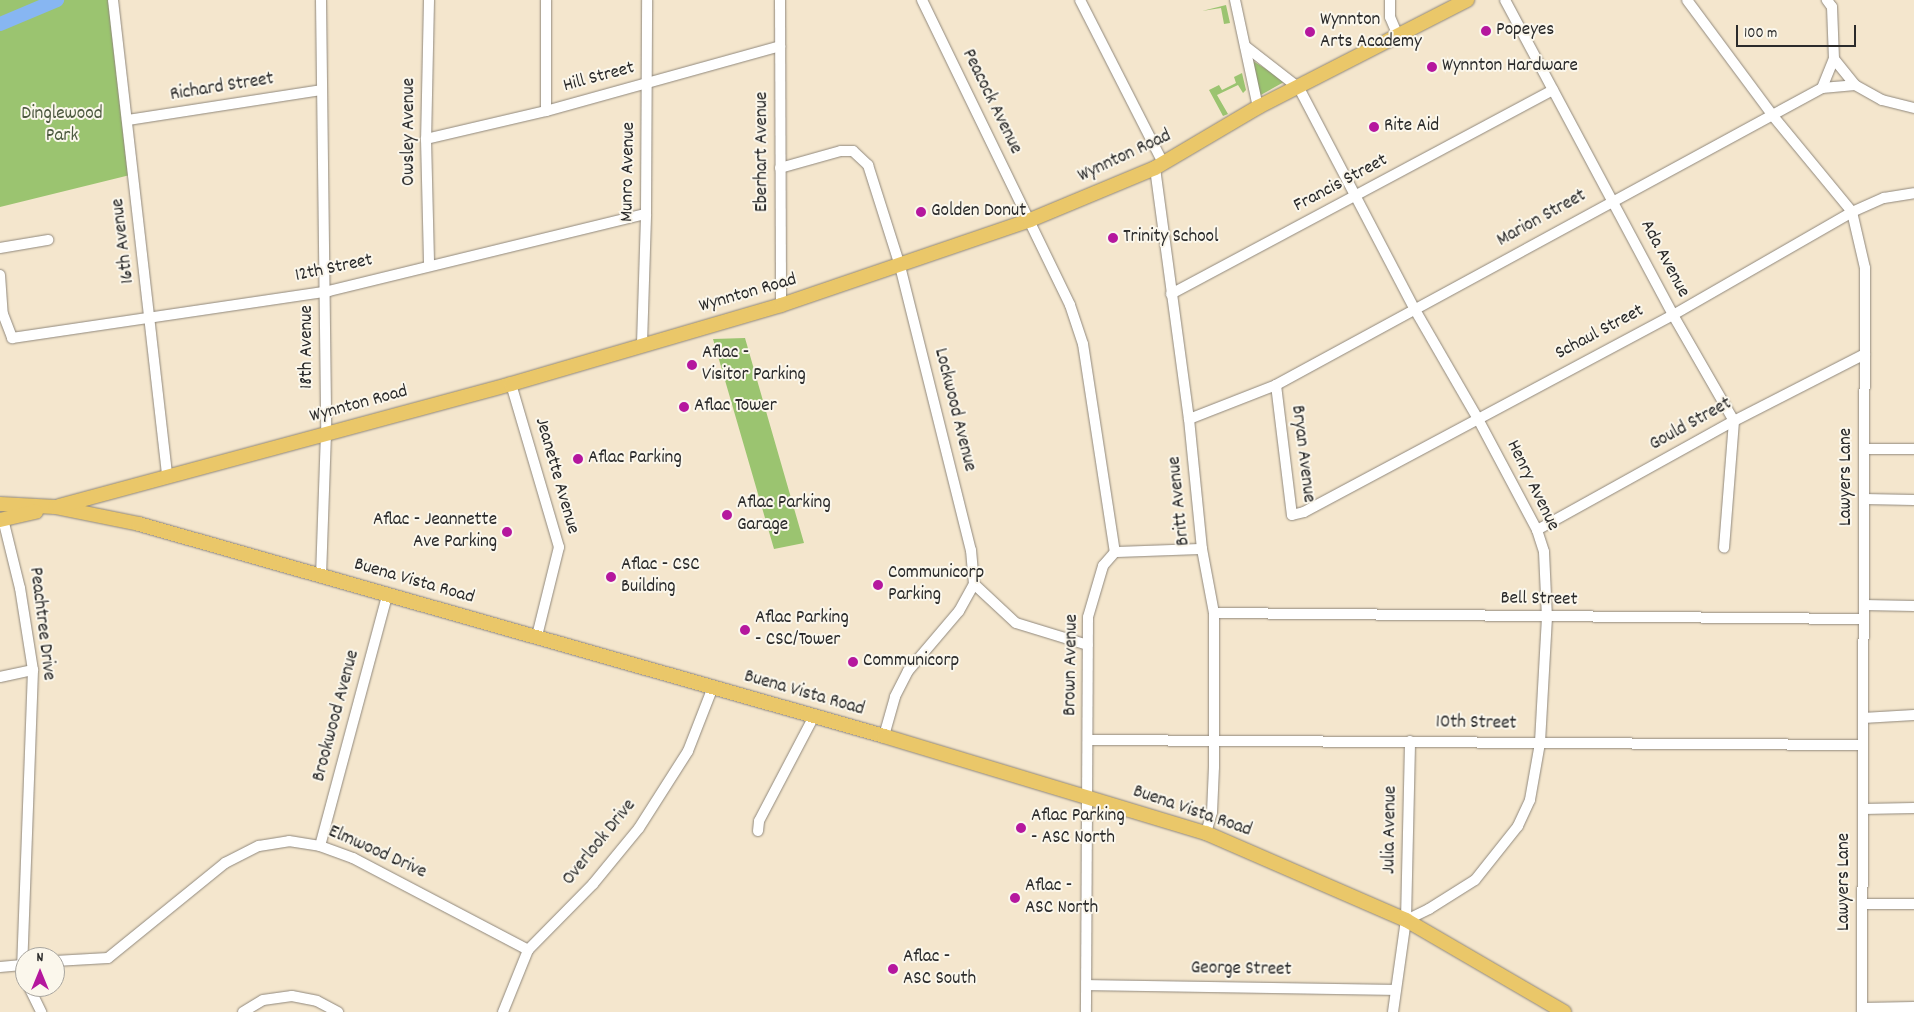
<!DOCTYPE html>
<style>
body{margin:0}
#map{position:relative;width:1914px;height:1012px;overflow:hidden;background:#f4e6cd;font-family:Dekko,sans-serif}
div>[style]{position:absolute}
.green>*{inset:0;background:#9bc470}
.river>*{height:14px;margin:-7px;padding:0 7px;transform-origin:7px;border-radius:7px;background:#87b6f2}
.roads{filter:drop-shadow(0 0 1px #90887c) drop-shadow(0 0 1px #90887c)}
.minor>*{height:10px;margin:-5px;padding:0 5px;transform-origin:5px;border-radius:5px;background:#fff}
.major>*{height:14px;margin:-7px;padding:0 7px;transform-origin:7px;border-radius:7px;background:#eac769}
.dots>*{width:14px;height:14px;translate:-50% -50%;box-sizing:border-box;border:2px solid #fbf7ec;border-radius:50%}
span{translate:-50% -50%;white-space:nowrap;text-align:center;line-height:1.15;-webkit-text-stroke:4px #fbf7ec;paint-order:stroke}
.poi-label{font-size:19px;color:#2b2b2b}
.left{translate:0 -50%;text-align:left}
.right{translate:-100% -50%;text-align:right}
.street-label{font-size:19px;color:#2b2b2b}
.park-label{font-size:19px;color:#4d5940}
.north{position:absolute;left:15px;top:947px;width:50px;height:50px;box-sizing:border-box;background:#fbf7ec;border:1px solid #a8a59f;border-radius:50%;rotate:0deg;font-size:14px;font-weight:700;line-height:20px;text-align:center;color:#2b2b2b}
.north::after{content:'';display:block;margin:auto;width:18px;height:22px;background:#b5179e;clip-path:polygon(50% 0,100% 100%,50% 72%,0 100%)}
.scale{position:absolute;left:1736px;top:25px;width:120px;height:22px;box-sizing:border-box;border:2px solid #2b2b2b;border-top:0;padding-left:6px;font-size:15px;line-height:18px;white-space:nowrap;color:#2b2b2b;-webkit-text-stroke:4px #fbf7ec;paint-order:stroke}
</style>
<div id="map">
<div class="green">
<i style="clip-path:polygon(0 0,110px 0,130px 175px,0 207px)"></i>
<i style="clip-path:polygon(1226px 5px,1230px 23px,1224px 24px,1221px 8px,1202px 11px)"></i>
<i style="clip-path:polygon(1253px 61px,1274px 74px,1284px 82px,1259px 96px)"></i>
<i style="clip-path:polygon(1242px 73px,1246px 90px,1243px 93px,1238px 85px,1217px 95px,1228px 114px,1223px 116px,1209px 90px,1219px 85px,1222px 90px,1236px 83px,1234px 77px)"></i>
<i style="clip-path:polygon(745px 338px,772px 432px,804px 543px,774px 549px,713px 339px)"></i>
</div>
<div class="river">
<i style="left:0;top:24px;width:62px;rotate:-22.8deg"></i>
</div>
<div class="roads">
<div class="minor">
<i style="left:113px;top:0;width:480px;rotate:83.5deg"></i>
<i style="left:321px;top:0;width:433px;rotate:89.3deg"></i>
<i style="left:326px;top:433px;width:142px;rotate:92deg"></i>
<i style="left:429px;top:0;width:139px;rotate:91.2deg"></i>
<i style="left:426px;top:139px;width:126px;rotate:88.6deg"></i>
<i style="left:780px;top:0;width:305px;rotate:89.8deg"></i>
<i style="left:922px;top:0;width:339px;rotate:64.1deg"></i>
<i style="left:1070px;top:305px;width:41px;rotate:71.6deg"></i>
<i style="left:1083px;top:344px;width:210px;rotate:81.3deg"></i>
<i style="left:1115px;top:552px;width:18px;rotate:131deg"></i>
<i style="left:1103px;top:566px;width:53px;rotate:106.4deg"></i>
<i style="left:1088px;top:617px;width:395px;rotate:90.3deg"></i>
<i style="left:1080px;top:0;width:183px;rotate:63deg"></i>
<i style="left:1235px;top:0;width:109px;rotate:77.9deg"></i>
<i style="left:1390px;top:0;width:17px;rotate:90deg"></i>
<i style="left:1390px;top:17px;width:21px;rotate:67deg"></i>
<i style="left:1505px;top:0;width:357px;rotate:61.9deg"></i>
<i style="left:1673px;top:315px;width:122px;rotate:60.1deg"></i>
<i style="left:1734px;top:421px;width:127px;rotate:94.5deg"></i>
<i style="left:1687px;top:0;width:144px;rotate:53.4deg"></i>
<i style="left:1773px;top:116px;width:124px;rotate:50.5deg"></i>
<i style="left:1852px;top:212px;width:57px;rotate:76.9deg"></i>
<i style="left:1865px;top:268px;width:744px;rotate:90.23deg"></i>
<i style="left:1245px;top:46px;width:68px;rotate:37.9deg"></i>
<i style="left:1299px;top:88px;width:248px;rotate:62.4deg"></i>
<i style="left:1414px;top:308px;width:128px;rotate:60deg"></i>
<i style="left:1478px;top:419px;width:126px;rotate:62deg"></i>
<i style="left:1537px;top:530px;width:23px;rotate:72deg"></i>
<i style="left:1544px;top:552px;width:65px;rotate:87.4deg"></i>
<i style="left:1547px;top:617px;width:126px;rotate:93.2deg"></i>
<i style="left:1540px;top:743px;width:58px;rotate:100deg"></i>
<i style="left:1530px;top:800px;width:29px;rotate:115deg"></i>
<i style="left:1518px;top:826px;width:69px;rotate:128.5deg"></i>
<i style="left:1475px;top:880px;width:54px;rotate:147.8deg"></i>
<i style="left:1429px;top:909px;width:25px;rotate:154deg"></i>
<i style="left:1834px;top:59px;width:33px;rotate:51deg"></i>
<i style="left:1822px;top:88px;width:31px;rotate:-68deg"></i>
<i style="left:1834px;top:59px;width:52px;rotate:-92.2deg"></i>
<i style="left:1832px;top:7px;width:9px;rotate:-126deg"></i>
<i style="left:546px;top:111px;width:111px;rotate:-90deg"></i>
<i style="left:128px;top:120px;width:195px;rotate:-8.8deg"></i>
<i style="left:426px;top:139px;width:123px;rotate:-13.1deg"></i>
<i style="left:546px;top:111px;width:243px;rotate:-15.5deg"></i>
<i style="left:780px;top:168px;width:63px;rotate:-15.6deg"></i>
<i style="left:841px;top:151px;width:12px"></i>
<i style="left:853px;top:151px;width:21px;rotate:43deg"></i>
<i style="left:868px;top:165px;width:106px;rotate:72.4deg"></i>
<i style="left:900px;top:266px;width:293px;rotate:76deg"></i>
<i style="left:971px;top:550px;width:34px;rotate:85deg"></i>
<i style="left:974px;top:584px;width:31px;rotate:119deg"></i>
<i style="left:959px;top:611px;width:79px;rotate:130.4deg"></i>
<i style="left:908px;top:671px;width:29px;rotate:117deg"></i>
<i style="left:895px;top:697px;width:41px;rotate:105.8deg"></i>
<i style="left:1155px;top:168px;width:253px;rotate:82.3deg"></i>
<i style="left:1189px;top:419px;width:131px;rotate:84.3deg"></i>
<i style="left:1202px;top:549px;width:65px;rotate:79.4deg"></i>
<i style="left:1214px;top:613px;width:154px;rotate:90deg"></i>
<i style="left:1214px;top:767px;width:45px;rotate:92.5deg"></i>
<i style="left:1212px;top:812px;width:22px;rotate:106deg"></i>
<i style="left:0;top:248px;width:49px;rotate:-9.5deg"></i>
<i style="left:0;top:275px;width:39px;rotate:86deg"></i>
<i style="left:3px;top:314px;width:26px;rotate:69deg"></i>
<i style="left:12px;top:338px;width:320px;rotate:-8.4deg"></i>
<i style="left:329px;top:291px;width:326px;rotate:-13.7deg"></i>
<i style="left:1171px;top:294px;width:433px;rotate:-28.1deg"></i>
<i style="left:642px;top:344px;width:130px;rotate:-88.2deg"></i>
<i style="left:646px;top:214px;width:214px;rotate:-89.7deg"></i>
<i style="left:511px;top:384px;width:170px;rotate:73.6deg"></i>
<i style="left:559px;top:547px;width:92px;rotate:103.9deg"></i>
<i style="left:1276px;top:385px;width:131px;rotate:83deg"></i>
<i style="left:1292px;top:515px;width:12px;rotate:-14deg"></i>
<i style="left:1304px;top:512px;width:418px;rotate:-28.1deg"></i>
<i style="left:1673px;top:315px;width:207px;rotate:-29.9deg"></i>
<i style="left:1852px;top:212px;width:35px;rotate:-24deg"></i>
<i style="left:1884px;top:198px;width:30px;rotate:-9deg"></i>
<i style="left:1189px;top:419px;width:93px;rotate:-21.3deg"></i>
<i style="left:1276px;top:385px;width:622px;rotate:-28.54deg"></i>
<i style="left:1822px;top:88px;width:33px;rotate:-5deg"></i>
<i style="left:1855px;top:85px;width:31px;rotate:29deg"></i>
<i style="left:1882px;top:100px;width:33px;rotate:14deg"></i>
<i style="left:1864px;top:449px;width:50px"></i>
<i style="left:1864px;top:499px;width:50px;rotate:1.1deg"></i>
<i style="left:3px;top:519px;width:71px;rotate:76.2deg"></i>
<i style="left:20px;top:588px;width:83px;rotate:81deg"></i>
<i style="left:33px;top:670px;width:295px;rotate:92.1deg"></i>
<i style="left:22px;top:965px;width:10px;rotate:73deg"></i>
<i style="left:1537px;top:530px;width:225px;rotate:-29deg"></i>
<i style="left:1734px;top:421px;width:147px;rotate:-27.1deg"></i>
<i style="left:1115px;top:552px;width:87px;rotate:-2deg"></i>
<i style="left:974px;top:584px;width:57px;rotate:42.9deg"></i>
<i style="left:1016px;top:623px;width:75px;rotate:17deg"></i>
<i style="left:1864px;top:605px;width:50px;rotate:1.1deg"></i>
<i style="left:1214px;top:613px;width:649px;rotate:0.53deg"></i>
<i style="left:0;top:677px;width:34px;rotate:-12deg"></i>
<i style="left:1863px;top:718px;width:51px;rotate:-3.4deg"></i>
<i style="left:1089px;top:740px;width:774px;rotate:0.37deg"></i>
<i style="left:1863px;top:809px;width:51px;rotate:-1.1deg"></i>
<i style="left:758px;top:831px;width:10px;rotate:-84deg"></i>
<i style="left:759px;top:821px;width:116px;rotate:-62.3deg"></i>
<i style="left:320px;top:846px;width:259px;rotate:-75deg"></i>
<i style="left:1862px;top:904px;width:52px"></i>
<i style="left:55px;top:961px;width:53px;rotate:-3.2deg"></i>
<i style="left:108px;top:958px;width:151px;rotate:-39.1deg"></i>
<i style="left:225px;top:863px;width:38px;rotate:-27deg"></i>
<i style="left:259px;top:846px;width:30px;rotate:-9deg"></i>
<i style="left:289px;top:841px;width:31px;rotate:9deg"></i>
<i style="left:320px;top:846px;width:35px;rotate:20deg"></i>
<i style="left:353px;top:858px;width:198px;rotate:27.7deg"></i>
<i style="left:0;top:967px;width:25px;rotate:-5deg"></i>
<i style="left:1087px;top:985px;width:307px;rotate:0.9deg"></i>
<i style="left:29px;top:987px;width:28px;rotate:64deg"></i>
<i style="left:1862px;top:1008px;width:52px;rotate:-1.1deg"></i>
<i style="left:243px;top:1012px;width:23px;rotate:-31deg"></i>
<i style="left:263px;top:1000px;width:29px;rotate:-8deg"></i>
<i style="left:292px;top:996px;width:25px;rotate:11deg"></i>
<i style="left:317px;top:1001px;width:24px;rotate:28deg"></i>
<i style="left:503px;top:1012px;width:67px;rotate:-68deg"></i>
<i style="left:528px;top:950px;width:93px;rotate:-45.4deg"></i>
<i style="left:593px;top:884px;width:72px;rotate:-50.6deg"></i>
<i style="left:639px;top:828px;width:91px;rotate:-57.5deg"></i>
<i style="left:688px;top:751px;width:69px;rotate:-68.7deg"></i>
<i style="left:1393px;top:1012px;width:93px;rotate:-82deg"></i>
<i style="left:1406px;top:920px;width:179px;rotate:-88.7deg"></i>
</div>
<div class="major">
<i style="left:0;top:504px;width:55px;rotate:3.1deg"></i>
<i style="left:55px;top:507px;width:86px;rotate:11.4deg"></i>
<i style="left:139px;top:524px;width:775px;rotate:15.88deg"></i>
<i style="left:884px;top:736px;width:336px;rotate:16.8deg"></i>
<i style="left:1206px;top:833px;width:218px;rotate:23.5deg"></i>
<i style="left:1406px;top:920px;width:183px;rotate:30.2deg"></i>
<i style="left:59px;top:506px;width:468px;rotate:-15.1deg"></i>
<i style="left:511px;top:384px;width:281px;rotate:-16.3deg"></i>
<i style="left:781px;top:305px;width:263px;rotate:-18.8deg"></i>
<i style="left:1030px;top:220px;width:135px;rotate:-22.6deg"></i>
<i style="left:1155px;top:168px;width:120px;rotate:-30.6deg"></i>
<i style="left:1258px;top:107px;width:235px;rotate:-27.1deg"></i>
<i style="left:0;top:520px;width:37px;rotate:-13deg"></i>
</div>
</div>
<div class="dots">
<i style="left:1486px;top:31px;background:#b5179e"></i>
<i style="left:1310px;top:32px;background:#b5179e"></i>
<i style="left:1432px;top:67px;background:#b5179e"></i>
<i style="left:1374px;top:127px;background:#b5179e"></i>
<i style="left:921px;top:212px;background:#b5179e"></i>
<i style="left:1113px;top:238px;background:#b5179e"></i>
<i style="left:692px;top:365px;background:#b5179e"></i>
<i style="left:684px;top:407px;background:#b5179e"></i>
<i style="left:578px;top:459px;background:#b5179e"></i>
<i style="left:727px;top:515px;background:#b5179e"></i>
<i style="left:507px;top:532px;background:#b5179e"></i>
<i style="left:611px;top:577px;background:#b5179e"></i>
<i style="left:878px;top:585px;background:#b5179e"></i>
<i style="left:745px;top:630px;background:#b5179e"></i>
<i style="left:853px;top:662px;background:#b5179e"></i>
<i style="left:1021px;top:828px;background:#b5179e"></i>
<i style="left:1015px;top:898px;background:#b5179e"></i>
<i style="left:893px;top:969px;background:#b5179e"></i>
</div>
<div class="poi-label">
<span class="left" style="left:1320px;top:32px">Wynnton<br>Arts Academy</span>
<span class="left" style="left:1496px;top:31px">Popeyes</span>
<span class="left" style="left:1442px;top:67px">Wynnton Hardware</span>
<span class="left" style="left:1384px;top:127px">Rite Aid</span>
<span class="left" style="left:931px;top:212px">Golden Donut</span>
<span class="left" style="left:1123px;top:238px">Trinity School</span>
<span class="left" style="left:702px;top:365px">Aflac -<br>Visitor Parking</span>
<span class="left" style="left:694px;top:407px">Aflac Tower</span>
<span class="left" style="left:588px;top:459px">Aflac Parking</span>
<span class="left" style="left:737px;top:515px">Aflac Parking<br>Garage</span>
<span class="right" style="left:497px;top:532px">Aflac - Jeannette<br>Ave Parking</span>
<span class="left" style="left:621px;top:577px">Aflac - CSC<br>Building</span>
<span class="left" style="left:888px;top:585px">Communicorp<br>Parking</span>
<span class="left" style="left:755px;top:630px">Aflac Parking<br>- CSC/Tower</span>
<span class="left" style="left:863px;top:662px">Communicorp</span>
<span class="left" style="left:1031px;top:828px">Aflac Parking<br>- ASC North</span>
<span class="left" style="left:1025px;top:898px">Aflac -<br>ASC North</span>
<span class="left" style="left:903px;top:969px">Aflac -<br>ASC South</span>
</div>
<div class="street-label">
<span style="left:599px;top:78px;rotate:-15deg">Hill Street</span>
<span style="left:222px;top:88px;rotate:-9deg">Richard Street</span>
<span style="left:991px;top:102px;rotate:64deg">Peacock Avenue</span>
<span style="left:410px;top:132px;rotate:-90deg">Owsley Avenue</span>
<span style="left:763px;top:152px;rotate:-90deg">Eberhart Avenue</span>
<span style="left:1125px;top:157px;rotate:-25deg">Wynnton Road</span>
<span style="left:629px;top:172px;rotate:-89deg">Munro Avenue</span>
<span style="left:1341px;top:184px;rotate:-28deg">Francis Street</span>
<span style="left:1542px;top:219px;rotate:-29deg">Marion Street</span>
<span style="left:124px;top:241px;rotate:-97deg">16th Avenue</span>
<span style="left:1664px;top:259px;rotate:62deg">Ada Avenue</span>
<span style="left:334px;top:269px;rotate:-12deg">12th Street</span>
<span style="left:748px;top:294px;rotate:-16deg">Wynnton Road</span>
<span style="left:1600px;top:333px;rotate:-28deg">Schaul Street</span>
<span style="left:308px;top:347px;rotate:-90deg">18th Avenue</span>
<span style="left:359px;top:405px;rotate:-15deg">Wynnton Road</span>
<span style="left:954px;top:410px;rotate:76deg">Lockwood Avenue</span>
<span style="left:1691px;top:425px;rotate:-29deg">Gould Street</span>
<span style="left:1302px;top:454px;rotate:83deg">Bryan Avenue</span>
<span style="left:556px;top:476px;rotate:74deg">Jeanette Avenue</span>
<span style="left:1847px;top:477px;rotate:-90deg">Lawyers Lane</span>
<span style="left:1532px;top:486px;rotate:64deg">Henry Avenue</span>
<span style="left:1180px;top:501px;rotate:-96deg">Britt Avenue</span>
<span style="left:414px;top:582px;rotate:16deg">Buena Vista Road</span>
<span style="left:1539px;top:600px;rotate:1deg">Bell Street</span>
<span style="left:41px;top:624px;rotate:83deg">Peachtree Drive</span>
<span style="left:1072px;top:665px;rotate:-89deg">Brown Avenue</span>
<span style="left:804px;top:694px;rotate:16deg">Buena Vista Road</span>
<span style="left:337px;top:716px;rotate:-75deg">Brookwood Avenue</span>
<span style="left:1476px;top:724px;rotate:1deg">10th Street</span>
<span style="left:1192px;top:812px;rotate:19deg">Buena Vista Road</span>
<span style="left:1391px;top:830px;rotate:-89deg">Julia Avenue</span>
<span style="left:600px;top:843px;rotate:-51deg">Overlook Drive</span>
<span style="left:377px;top:853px;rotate:24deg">Elmwood Drive</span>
<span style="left:1845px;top:882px;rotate:-90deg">Lawyers Lane</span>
<span style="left:1241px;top:970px;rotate:1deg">George Street</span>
</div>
<div class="park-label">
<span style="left:62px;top:126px">Dinglewood<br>Park</span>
</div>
<div class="north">N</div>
<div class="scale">100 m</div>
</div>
